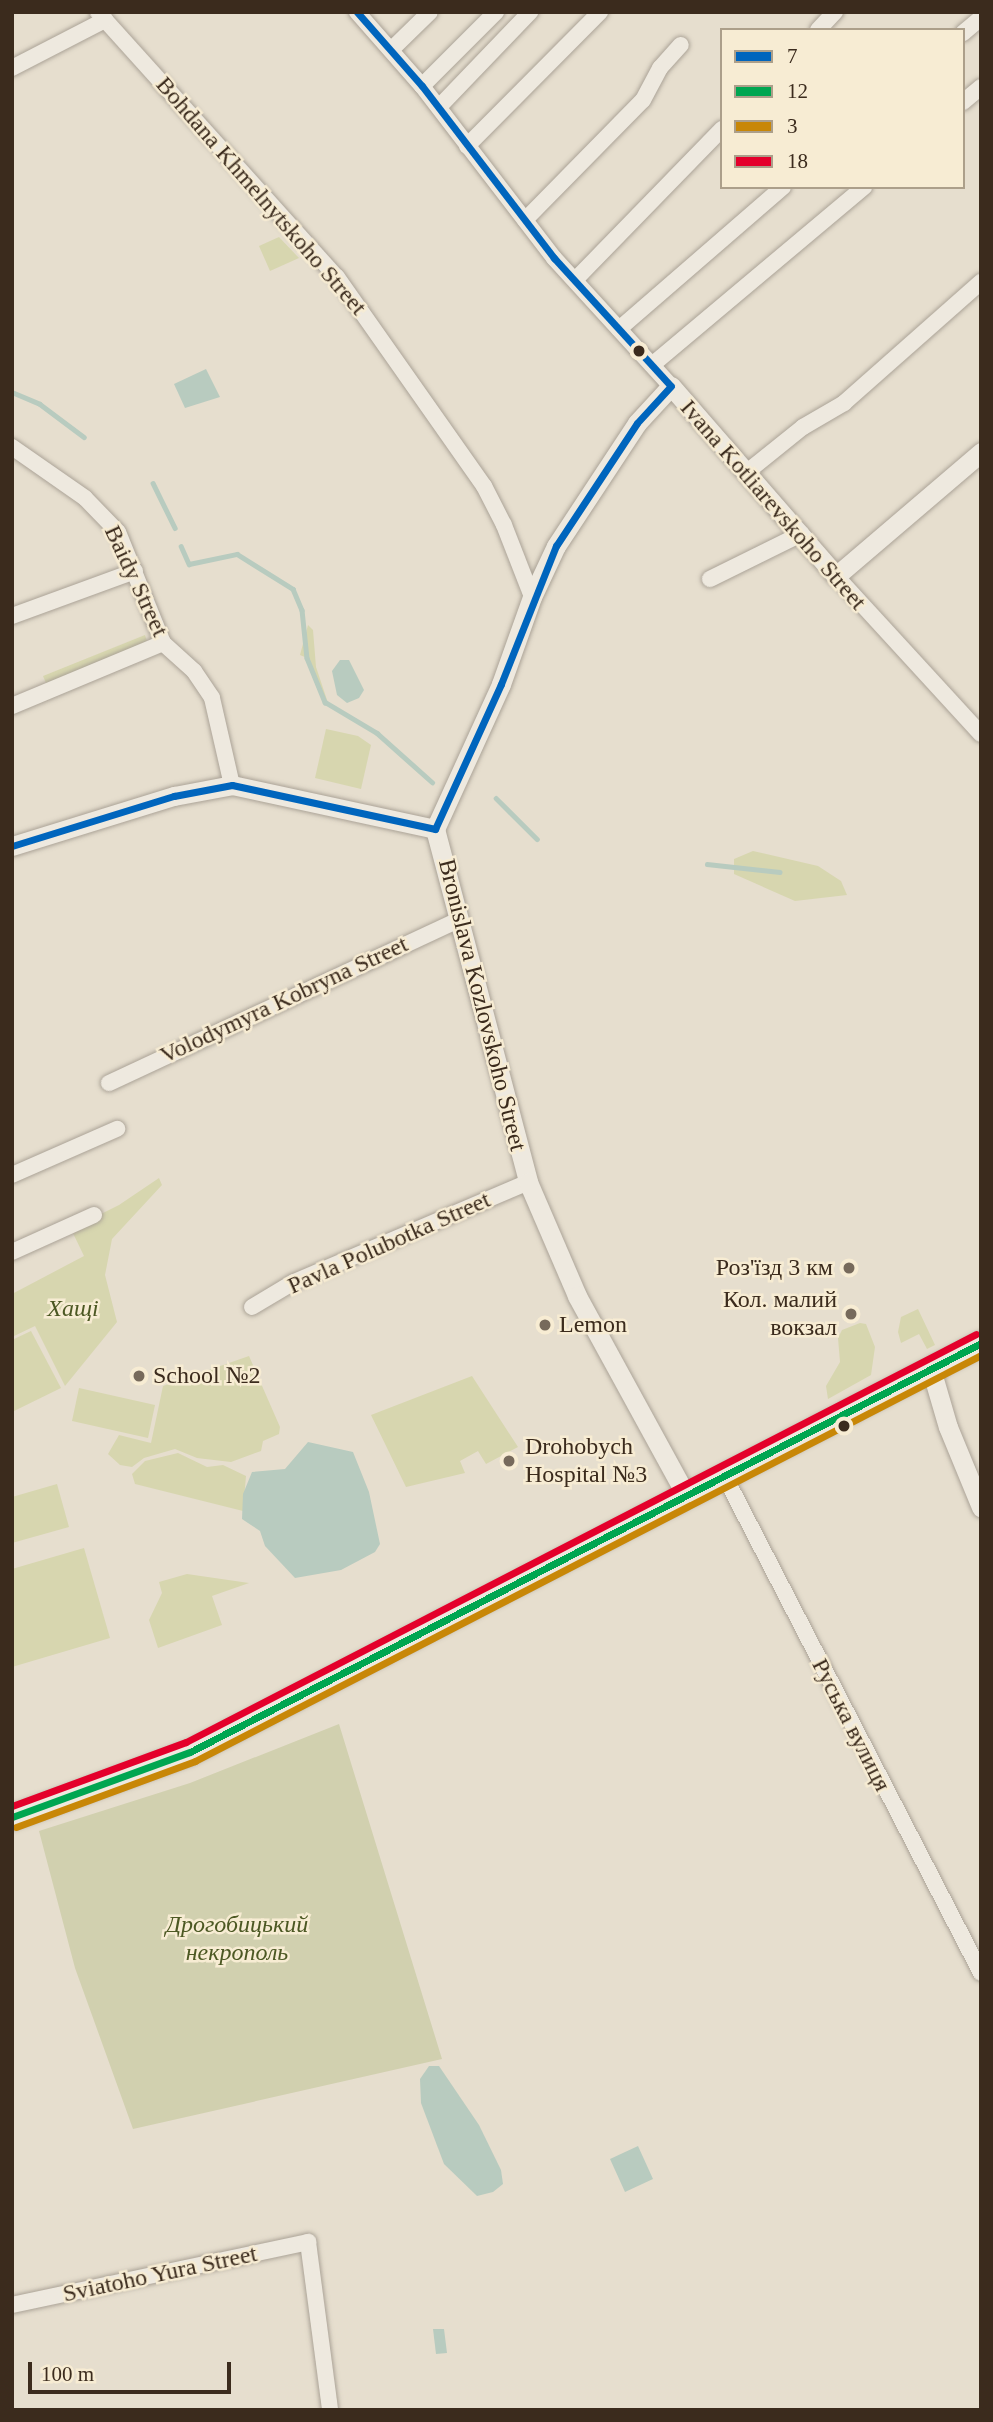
<!DOCTYPE html>
<meta charset="utf-8">
<style>
body{margin:0}
#map{position:relative;width:993px;height:2422px;overflow:hidden;background:#e6dece;font-family:Georgia,serif}
div>[style]{position:absolute}
.green>*{inset:0;background:#d7d6af}
.cemetery>*{inset:0;background:#d1d0af}
.water>*{inset:0;background:#b8cbbf}
.stream>*{height:4.5px;margin:-2.25px;padding:0 2.25px;transform-origin:2.25px;border-radius:2.25px;background:#b8cbbf}
.roads{filter:drop-shadow(0 0 2px #aba397) drop-shadow(0 0 2px #aba397)}
.minor>*{height:16px;margin:-8px;padding:0 8px;transform-origin:8px;border-radius:8px;background:#eee9df}
.tertiary>*{height:19px;margin:-9.5px;padding:0 9.5px;transform-origin:9.5px;border-radius:9.5px;background:#eee9df}
.secondary>*{height:23px;margin:-11.5px;padding:0 11.5px;transform-origin:11.5px;border-radius:11.5px;background:#eee9df}
.bus-1>*{height:7px;margin:-3.5px;padding:0 3.5px;transform-origin:3.5px;border-radius:3.5px;background:#0065bd}
.bus-2>*{height:7px;margin:-3.5px;padding:0 3.5px;transform-origin:3.5px;border-radius:3.5px;background:#00a651}
.bus-3>*{height:7px;margin:-3.5px;padding:0 3.5px;transform-origin:3.5px;border-radius:3.5px;background:#c88707}
.bus-4>*{height:7px;margin:-3.5px;padding:0 3.5px;transform-origin:3.5px;border-radius:3.5px;background:#e4002b}
.dots>*{width:19px;height:19px;translate:-50% -50%;box-sizing:border-box;border:4px solid #f7ecd3;border-radius:50%}
span{translate:-50% -50%;white-space:nowrap;text-align:center;line-height:1.15;-webkit-text-stroke:5px #f7ecd3;paint-order:stroke}
.street-label{font-size:24px;color:#3b2b1d}
.poi-label{font-size:24px;color:#3b2b1d}
.right{translate:-100% -50%;text-align:right}
.left{translate:0 -50%;text-align:left}
.park-label{font-size:24px;color:#4c5823;font-style:italic}
.frame{position:absolute;inset:0;border:14px solid #3b2b1d;pointer-events:none}
.legend{position:absolute;left:720px;top:28px;width:245px;height:161px;box-sizing:border-box;background:#f7ecd3;border:2px solid #ac9f8a;margin:0;padding:9px 12px;list-style:none;font-size:21px;color:#3b2b1d}
.legend li{display:flex;align-items:center;gap:14px;height:35px}
.legend b{width:35px;border:2px solid #ac9f8a}
.scale{position:absolute;left:28px;top:2362px;width:203px;height:32px;box-sizing:border-box;border:4px solid #3b2b1d;border-top:0;padding-left:9px;font-size:21px;line-height:24px;white-space:nowrap;color:#3b2b1d;-webkit-text-stroke:5px #f7ecd3;paint-order:stroke}
</style>
<div id="map">
<div class="green">
<i style="clip-path:polygon(279px 237px,299px 258px,270px 271px,259px 246px)"></i>
<i style="clip-path:polygon(308px 625px,313px 630px,316px 667px,329px 706px,307px 658px,300px 655px)"></i>
<i style="clip-path:polygon(145px 635px,148px 644px,48px 688px,43px 676px)"></i>
<i style="clip-path:polygon(326px 729px,358px 736px,371px 745px,361px 789px,315px 778px)"></i>
<i style="clip-path:polygon(753px 851px,818px 866px,841px 881px,847px 895px,795px 901px,734px 874px,734px 859px)"></i>
<i style="clip-path:polygon(159px 1178px,162px 1185px,112px 1239px,105px 1275px,117px 1322px,65px 1386px,35px 1326px,12px 1337px,12px 1294px,84px 1256px,71px 1229px,119px 1205px)"></i>
<i style="clip-path:polygon(918px 1309px,935px 1345px,927px 1349px,919px 1334px,901px 1343px,898px 1332px,901px 1317px)"></i>
<i style="clip-path:polygon(860px 1323px,866px 1324px,875px 1347px,871px 1375px,828px 1399px,826px 1386px,840px 1362px,838px 1338px,842px 1330px)"></i>
<i style="clip-path:polygon(31px 1331px,61px 1388px,12px 1412px,12px 1340px)"></i>
<i style="clip-path:polygon(249px 1356px,280px 1427px,279px 1434px,263px 1441px,261px 1451px,231px 1462px,197px 1458px,175px 1449px,144px 1458px,132px 1467px,120px 1465px,108px 1454px,119px 1435px,151px 1443px,163px 1386px)"></i>
<i style="clip-path:polygon(472px 1376px,518px 1447px,486px 1464px,478px 1451px,460px 1461px,465px 1473px,406px 1487px,371px 1415px)"></i>
<i style="clip-path:polygon(79px 1388px,155px 1405px,148px 1438px,72px 1421px)"></i>
<i style="clip-path:polygon(178px 1453px,207px 1467px,223px 1465px,246px 1476px,243px 1511px,135px 1484px,132px 1474px,145px 1461px)"></i>
<i style="clip-path:polygon(57px 1484px,69px 1527px,12px 1543px,12px 1497px)"></i>
<i style="clip-path:polygon(84px 1548px,110px 1638px,12px 1667px,12px 1569px)"></i>
<i style="clip-path:polygon(187px 1574px,249px 1583px,212px 1596px,222px 1625px,158px 1648px,149px 1620px,162px 1593px,159px 1582px)"></i>
</div>
<div class="cemetery">
<i style="clip-path:polygon(339px 1724px,442px 2059px,133px 2129px,75px 1968px,39px 1831px,190px 1783px)"></i>
</div>
<div class="water">
<i style="clip-path:polygon(206px 369px,220px 397px,185px 408px,174px 384px)"></i>
<i style="clip-path:polygon(340px 660px,349px 660px,364px 690px,359px 698px,347px 703px,337px 695px,332px 671px)"></i>
<i style="clip-path:polygon(308px 1442px,353px 1452px,369px 1492px,380px 1544px,375px 1552px,341px 1570px,295px 1578px,265px 1546px,260px 1531px,242px 1519px,243px 1494px,252px 1472px,285px 1469px)"></i>
<i style="clip-path:polygon(429px 2066px,439px 2066px,479px 2125px,501px 2170px,503px 2184px,493px 2192px,477px 2196px,444px 2164px,421px 2103px,420px 2079px)"></i>
<i style="clip-path:polygon(638px 2146px,653px 2179px,625px 2192px,610px 2159px)"></i>
<i style="clip-path:polygon(433px 2329px,444px 2329px,447px 2353px,436px 2354px)"></i>
</div>
<div class="stream">
<i style="left:12px;top:392px;width:30px;rotate:23deg"></i>
<i style="left:40px;top:404px;width:55px;rotate:36.9deg"></i>
<i style="left:153px;top:483px;width:50px;rotate:63.9deg"></i>
<i style="left:181px;top:546px;width:20px;rotate:66deg"></i>
<i style="left:189px;top:564px;width:49px;rotate:-11.8deg"></i>
<i style="left:237px;top:554px;width:66px;rotate:32deg"></i>
<i style="left:293px;top:589px;width:23px;rotate:67deg"></i>
<i style="left:302px;top:610px;width:48px;rotate:84.1deg"></i>
<i style="left:307px;top:658px;width:48px;rotate:67.8deg"></i>
<i style="left:325px;top:702px;width:61px;rotate:30.8deg"></i>
<i style="left:377px;top:733px;width:74px;rotate:41.7deg"></i>
<i style="left:496px;top:798px;width:58px;rotate:45deg"></i>
<i style="left:707px;top:864px;width:73px;rotate:6.3deg"></i>
</div>
<div class="roads">
<div class="minor">
<i style="left:98px;top:12px;width:357px;rotate:48deg"></i>
<i style="left:337px;top:277px;width:256px;rotate:54.9deg"></i>
<i style="left:484px;top:486px;width:44px;rotate:62.9deg"></i>
<i style="left:504px;top:525px;width:77px;rotate:68.7deg"></i>
<i style="left:357px;top:12px;width:98px;rotate:48.7deg"></i>
<i style="left:422px;top:86px;width:217px;rotate:52.5deg"></i>
<i style="left:554px;top:258px;width:173px;rotate:47.6deg"></i>
<i style="left:818px;top:30px;width:25px;rotate:-47deg"></i>
<i style="left:963px;top:33px;width:23px;rotate:-40deg"></i>
<i style="left:391px;top:50px;width:54px;rotate:-44.3deg"></i>
<i style="left:12px;top:68px;width:105px;rotate:-27.3deg"></i>
<i style="left:422px;top:86px;width:105px;rotate:-45deg"></i>
<i style="left:963px;top:102px;width:23px;rotate:-40deg"></i>
<i style="left:439px;top:107px;width:132px;rotate:-46.2deg"></i>
<i style="left:467px;top:146px;width:189px;rotate:-45.2deg"></i>
<i style="left:525px;top:220px;width:168px;rotate:-45.5deg"></i>
<i style="left:643px;top:100px;width:36px;rotate:-62deg"></i>
<i style="left:660px;top:68px;width:31px;rotate:-48deg"></i>
<i style="left:575px;top:280px;width:211px;rotate:-45.8deg"></i>
<i style="left:619px;top:329px;width:217px;rotate:-40.9deg"></i>
<i style="left:652px;top:365px;width:277px;rotate:-40deg"></i>
<i style="left:12px;top:447px;width:89px;rotate:34.9deg"></i>
<i style="left:85px;top:498px;width:47px;rotate:45.9deg"></i>
<i style="left:118px;top:532px;width:120px;rotate:67.9deg"></i>
<i style="left:163px;top:643px;width:42px;rotate:42.1deg"></i>
<i style="left:194px;top:671px;width:32px;rotate:56deg"></i>
<i style="left:212px;top:698px;width:89px;rotate:77.1deg"></i>
<i style="left:747px;top:472px;width:72px;rotate:-38.8deg"></i>
<i style="left:803px;top:427px;width:48px;rotate:-30.3deg"></i>
<i style="left:844px;top:403px;width:183px;rotate:-41.5deg"></i>
<i style="left:836px;top:576px;width:214px;rotate:47.5deg"></i>
<i style="left:710px;top:579px;width:102px;rotate:-26.3deg"></i>
<i style="left:12px;top:616px;width:131px;rotate:-20.1deg"></i>
<i style="left:12px;top:706px;width:164px;rotate:-22.6deg"></i>
<i style="left:109px;top:1083px;width:387px;rotate:-25deg"></i>
<i style="left:12px;top:1175px;width:115px;rotate:-23.7deg"></i>
<i style="left:12px;top:1252px;width:90px;rotate:-24.3deg"></i>
<i style="left:252px;top:1307px;width:49px;rotate:-30.8deg"></i>
<i style="left:294px;top:1282px;width:254px;rotate:-23.1deg"></i>
<i style="left:724px;top:1475px;width:560px;rotate:62.7deg"></i>
<i style="left:12px;top:2305px;width:303px;rotate:-12deg"></i>
<i style="left:308px;top:2242px;width:169px;rotate:82.5deg"></i>
</div>
<div class="tertiary">
<i style="left:435px;top:829px;width:159px;rotate:-65.5deg"></i>
<i style="left:501px;top:684px;width:92px;rotate:-70.4deg"></i>
<i style="left:532px;top:597px;width:56px;rotate:-64.8deg"></i>
<i style="left:556px;top:546px;width:147px;rotate:-56.6deg"></i>
<i style="left:637px;top:423px;width:50px;rotate:-47.4deg"></i>
<i style="left:671px;top:386px;width:252px;rotate:49deg"></i>
<i style="left:836px;top:576px;width:191px;rotate:-40.5deg"></i>
<i style="left:435px;top:829px;width:365px;rotate:75.2deg"></i>
<i style="left:528px;top:1182px;width:124px;rotate:66.7deg"></i>
<i style="left:577px;top:1296px;width:227px;rotate:61.3deg"></i>
<i style="left:12px;top:846px;width:170px;rotate:-17.2deg"></i>
<i style="left:174px;top:796px;width:59px;rotate:-10.7deg"></i>
<i style="left:232px;top:785px;width:208px;rotate:12.2deg"></i>
<i style="left:931px;top:1369px;width:60px;rotate:73.7deg"></i>
<i style="left:948px;top:1427px;width:87px;rotate:67.6deg"></i>
</div>
<div class="secondary">
<i style="left:12px;top:1817px;width:189px;rotate:-20.1deg"></i>
<i style="left:190px;top:1752px;width:890px;rotate:-27.34deg"></i>
</div>
</div>
<div class="bus-1">
<i style="left:357px;top:12px;width:98px;rotate:48.7deg"></i>
<i style="left:422px;top:86px;width:217px;rotate:52.5deg"></i>
<i style="left:554px;top:258px;width:173px;rotate:47.6deg"></i>
<i style="left:435px;top:829px;width:159px;rotate:-65.5deg"></i>
<i style="left:501px;top:684px;width:149px;rotate:-68.3deg"></i>
<i style="left:556px;top:546px;width:147px;rotate:-56.6deg"></i>
<i style="left:637px;top:423px;width:50px;rotate:-47.4deg"></i>
<i style="left:12px;top:846px;width:170px;rotate:-17.2deg"></i>
<i style="left:174px;top:796px;width:59px;rotate:-10.7deg"></i>
<i style="left:232px;top:785px;width:208px;rotate:12.2deg"></i>
</div>
<div class="bus-2">
<i style="left:12px;top:1817px;width:189px;rotate:-20.1deg"></i>
<i style="left:190px;top:1752px;width:890px;rotate:-27.34deg"></i>
</div>
<div class="bus-3">
<i style="left:16px;top:1827px;width:191px;rotate:-20.2deg"></i>
<i style="left:195px;top:1761px;width:885px;rotate:-27.32deg"></i>
</div>
<div class="bus-4">
<i style="left:12px;top:1806px;width:185px;rotate:-20.2deg"></i>
<i style="left:186px;top:1742px;width:889px;rotate:-27.31deg"></i>
</div>
<div class="dots">
<i style="left:639px;top:351px;background:#3b2b1d"></i>
<i style="left:849px;top:1268px;background:#776a5b"></i>
<i style="left:851px;top:1314px;background:#776a5b"></i>
<i style="left:545px;top:1325px;background:#776a5b"></i>
<i style="left:139px;top:1376px;background:#776a5b"></i>
<i style="left:844px;top:1426px;background:#3b2b1d"></i>
<i style="left:509px;top:1461px;background:#776a5b"></i>
</div>
<div class="street-label">
<span style="left:261px;top:196px;rotate:49deg">Bohdana Khmelnytskoho Street</span>
<span style="left:773px;top:505px;rotate:49deg">Ivana Kotliarevskoho Street</span>
<span style="left:136px;top:581px;rotate:65deg">Baidy Street</span>
<span style="left:284px;top:1000px;rotate:-25deg">Volodymyra Kobryna Street</span>
<span style="left:482px;top:1005px;rotate:76deg">Bronislava Kozlovskoho Street</span>
<span style="left:389px;top:1243px;rotate:-24deg">Pavla Polubotka Street</span>
<span style="left:851px;top:1725px;rotate:63deg">Руська вулиця</span>
<span style="left:160px;top:2274px;rotate:-12deg">Sviatoho Yura Street</span>
</div>
<div class="poi-label">
<span class="right" style="left:833px;top:1268px">Роз'їзд 3 км</span>
<span class="right" style="left:837px;top:1314px">Кол. малий<br>вокзал</span>
<span class="left" style="left:559px;top:1325px">Lemon</span>
<span class="left" style="left:153px;top:1376px">School №2</span>
<span class="left" style="left:525px;top:1461px">Drohobych<br>Hospital №3</span>
</div>
<div class="park-label">
<span style="left:73px;top:1309px">Хащі</span>
<span style="left:237px;top:1939px">Дрогобицький<br>некрополь</span>
</div>
<div class="frame"></div>
<ul class="legend">
<li><b style="height:9px;background:#0065bd"></b>7</li>
<li><b style="height:9px;background:#00a651"></b>12</li>
<li><b style="height:9px;background:#c88707"></b>3</li>
<li><b style="height:9px;background:#e4002b"></b>18</li>
</ul>
<div class="scale">100 m</div>
</div>
